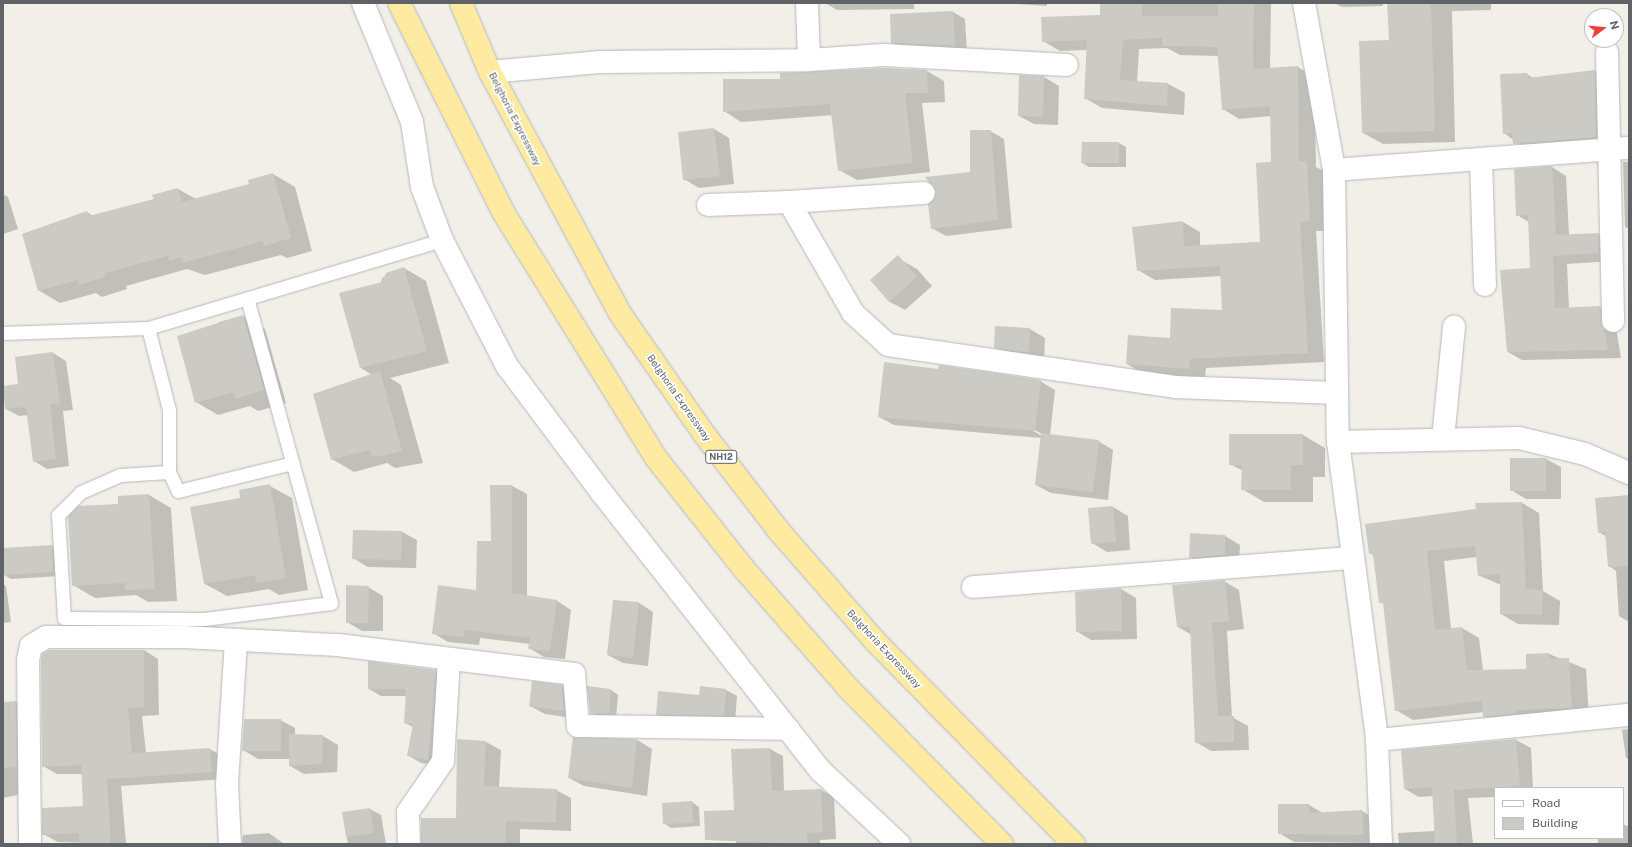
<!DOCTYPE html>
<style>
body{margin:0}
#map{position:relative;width:1632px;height:847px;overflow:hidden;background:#f1efe8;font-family:"Public Sans",sans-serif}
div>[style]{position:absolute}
.shadow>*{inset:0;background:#0003}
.building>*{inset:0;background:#cccac5}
.roads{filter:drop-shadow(0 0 1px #b5b8bc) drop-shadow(0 0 1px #b5b8bc)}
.service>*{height:13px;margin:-6.5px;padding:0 6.5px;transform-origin:6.5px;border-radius:6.5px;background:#fff}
.minor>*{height:22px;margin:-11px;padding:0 11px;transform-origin:11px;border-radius:11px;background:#fff}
.tertiary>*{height:22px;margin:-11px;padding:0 11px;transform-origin:11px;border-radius:11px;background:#fff}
.trunk>*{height:22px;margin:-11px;padding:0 11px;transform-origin:11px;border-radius:11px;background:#feeaa1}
span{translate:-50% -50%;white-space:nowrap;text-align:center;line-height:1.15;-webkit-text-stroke:3.5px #fff;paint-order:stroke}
.shield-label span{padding:1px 3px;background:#fff;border:1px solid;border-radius:3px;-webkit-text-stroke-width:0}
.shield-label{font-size:9px;color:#5f6368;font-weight:700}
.street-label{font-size:10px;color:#5f6368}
.frame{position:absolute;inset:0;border:4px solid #5f6368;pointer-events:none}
.legend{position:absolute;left:1494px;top:787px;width:130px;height:52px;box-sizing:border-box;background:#fff;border:1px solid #bfc1c3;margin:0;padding:5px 7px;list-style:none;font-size:12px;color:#5f6368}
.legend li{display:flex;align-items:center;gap:8px;height:20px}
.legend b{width:20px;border:1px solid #bfc1c3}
.north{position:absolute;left:1584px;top:8px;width:40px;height:40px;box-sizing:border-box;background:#fff;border:1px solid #bfc1c3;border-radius:50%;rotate:74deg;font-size:11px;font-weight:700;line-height:16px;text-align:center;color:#5f6368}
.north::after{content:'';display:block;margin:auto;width:14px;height:18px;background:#ea4335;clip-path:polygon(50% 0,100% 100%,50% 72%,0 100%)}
</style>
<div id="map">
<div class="shadow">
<i style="clip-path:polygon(825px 3px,914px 3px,914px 9px,837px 10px)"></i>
<i style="clip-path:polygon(998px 3px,1047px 3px,1047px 6px,999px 3px)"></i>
<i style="clip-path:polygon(1101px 3px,1271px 3px,1270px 69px,1298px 67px,1314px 77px,1316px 167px,1324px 171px,1327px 231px,1316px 231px,1324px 362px,1206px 368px,1205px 378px,1144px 374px,1127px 364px,1223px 311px,1221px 276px,1155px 280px,1138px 270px,1183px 222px,1200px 232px,1200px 246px,1261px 242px,1272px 163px,1271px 116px,1239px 119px,1223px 109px,1219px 56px,1180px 55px,1167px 48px,1139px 49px,1137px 82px,1168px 84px,1185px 93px,1184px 115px,1102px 108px,1085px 98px,1087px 50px,1060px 51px,1043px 41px,1101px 16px)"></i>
<i style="clip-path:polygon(1334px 3px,1383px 3px,1383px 6px,1342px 7px)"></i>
<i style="clip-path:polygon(1388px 3px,1491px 3px,1491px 10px,1452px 11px,1455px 142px,1383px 144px,1363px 133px,1390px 41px)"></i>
<i style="clip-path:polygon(953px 12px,965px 19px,967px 53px,905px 50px,892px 42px)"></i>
<i style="clip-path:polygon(927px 71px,944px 81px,945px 102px,922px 103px,930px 172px,857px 180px,839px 170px,833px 115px,741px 122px,724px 111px,781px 80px)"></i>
<i style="clip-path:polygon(1595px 71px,1610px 80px,1611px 145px,1529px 152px,1504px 133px,1527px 74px,1533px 78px)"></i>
<i style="clip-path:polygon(1044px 77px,1059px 86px,1058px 125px,1034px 124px,1019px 116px)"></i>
<i style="clip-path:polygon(714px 129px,729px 138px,734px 184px,699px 188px,684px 179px)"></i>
<i style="clip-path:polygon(990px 131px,1004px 139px,1012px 228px,946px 236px,932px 228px,971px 172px)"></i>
<i style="clip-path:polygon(1119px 143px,1126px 147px,1126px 167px,1089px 167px,1082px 163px)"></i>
<i style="clip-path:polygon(1623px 162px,1629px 162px,1629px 229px,1625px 227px)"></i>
<i style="clip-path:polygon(1552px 167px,1566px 176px,1569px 235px,1598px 234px,1613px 242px,1613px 261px,1567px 264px,1569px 309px,1600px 307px,1614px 315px,1621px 358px,1522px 360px,1508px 352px,1531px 269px,1529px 222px,1517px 215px)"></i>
<i style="clip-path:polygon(273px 174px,295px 187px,312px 251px,287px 258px,281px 255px,205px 275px,187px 269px,126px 286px,127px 289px,102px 297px,96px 293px,60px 303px,38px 290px,87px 212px,93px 216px,155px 199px,178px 189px,196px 199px,250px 185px)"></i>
<i style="clip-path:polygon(3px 194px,8px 197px,18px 229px,3px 234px)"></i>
<i style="clip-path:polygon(901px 260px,917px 269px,932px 286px,905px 310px,890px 302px,871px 280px)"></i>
<i style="clip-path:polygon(404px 268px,426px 281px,449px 363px,390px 378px,401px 385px,423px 463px,395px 468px,387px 463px,354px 472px,332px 459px,372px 375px,361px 368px,382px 278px)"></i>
<i style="clip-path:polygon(243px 316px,265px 329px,286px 403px,258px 411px,250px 406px,218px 415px,196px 402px,219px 322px)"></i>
<i style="clip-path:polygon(996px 327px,1030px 329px,1045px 338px,1044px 361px,1010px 356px,995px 347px)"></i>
<i style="clip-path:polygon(53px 353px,66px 361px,73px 410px,63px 411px,69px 466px,47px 469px,34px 461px,28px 415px,19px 416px,6px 409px,19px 385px)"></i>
<i style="clip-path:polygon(evenodd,1040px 381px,1055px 390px,1050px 435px,1098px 441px,1113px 450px,1108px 500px,1051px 493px,1036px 485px,1042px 438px,894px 425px,879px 417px,1040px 381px,1031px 428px,1042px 434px,1042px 436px,1030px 429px,1031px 428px)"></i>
<i style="clip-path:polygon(1230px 435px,1303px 435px,1325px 448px,1325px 477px,1313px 477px,1313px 502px,1264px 502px,1242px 489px,1243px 471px,1230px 464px)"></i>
<i style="clip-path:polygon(1546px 459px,1561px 467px,1561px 499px,1526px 499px,1511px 490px)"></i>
<i style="clip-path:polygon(270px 486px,292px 498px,308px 590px,279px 595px,269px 589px,227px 596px,205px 584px,241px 498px)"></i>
<i style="clip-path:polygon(512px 486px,527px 494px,527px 596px,557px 601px,571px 610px,565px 659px,544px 657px,529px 648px,530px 644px,480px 638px,479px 645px,448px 642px,433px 633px,477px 591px)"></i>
<i style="clip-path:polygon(149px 495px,171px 508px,177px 601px,148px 602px,136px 595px,95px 598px,73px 585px,119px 505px,119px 497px)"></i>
<i style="clip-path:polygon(1629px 496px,1629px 622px,1619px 616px,1616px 571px,1609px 566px,1607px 537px,1599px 532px)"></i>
<i style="clip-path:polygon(1522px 503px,1539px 513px,1543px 591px,1560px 601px,1559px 625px,1518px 624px,1501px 614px,1501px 585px,1478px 575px,1477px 557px,1444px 561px,1451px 629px,1462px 628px,1479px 638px,1483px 670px,1528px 670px,1549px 654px,1586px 669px,1589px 718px,1502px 726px,1484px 716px,1484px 712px,1413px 720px,1396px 710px,1384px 604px,1380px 602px,1375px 557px,1370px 553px)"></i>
<i style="clip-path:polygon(1113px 507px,1128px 516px,1130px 550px,1107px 552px,1092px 543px)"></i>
<i style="clip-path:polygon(402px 532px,417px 540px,416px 568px,368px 567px,353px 558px)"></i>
<i style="clip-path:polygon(1191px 534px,1225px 536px,1240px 545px,1239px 563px,1205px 566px,1190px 557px)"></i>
<i style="clip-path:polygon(51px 546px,59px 550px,60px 576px,11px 579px,4px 575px,3px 549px)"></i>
<i style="clip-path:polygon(1224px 581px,1239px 590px,1244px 629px,1227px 631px,1232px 717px,1248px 726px,1249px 750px,1211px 751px,1196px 742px,1192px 635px,1178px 627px)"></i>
<i style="clip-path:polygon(3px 584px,6px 586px,11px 622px,3px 623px)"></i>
<i style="clip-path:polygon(368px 587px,383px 596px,383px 631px,362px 631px,347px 622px)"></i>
<i style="clip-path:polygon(1121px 589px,1136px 598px,1137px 639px,1091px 640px,1076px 631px)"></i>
<i style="clip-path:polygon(639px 603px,653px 612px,648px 666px,623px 663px,608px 655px)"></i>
<i style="clip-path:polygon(144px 650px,158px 659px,159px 715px,142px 716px,146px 753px,210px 749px,225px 758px,226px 779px,121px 786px,126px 844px,58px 842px,43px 834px,84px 807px,82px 774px,57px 774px,43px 766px)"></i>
<i style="clip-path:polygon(436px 671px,448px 678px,441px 766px,421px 763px,409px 756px,413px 727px,405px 723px,407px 696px,381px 696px,369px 689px)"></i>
<i style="clip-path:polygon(562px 686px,577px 695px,579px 719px,545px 714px,530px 706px)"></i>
<i style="clip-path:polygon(611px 690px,618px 695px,616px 718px,598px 717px,591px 713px)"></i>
<i style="clip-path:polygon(726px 690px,737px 696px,735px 721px,668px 721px,657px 714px)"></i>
<i style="clip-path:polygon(16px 702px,31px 710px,32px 792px,3px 798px,3px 703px)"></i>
<i style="clip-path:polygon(280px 720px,295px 728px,295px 736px,323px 736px,338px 745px,337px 772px,304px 774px,290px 766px,290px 759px,258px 759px,243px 750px)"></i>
<i style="clip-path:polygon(1629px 729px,1629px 759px,1626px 758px,1622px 730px)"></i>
<i style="clip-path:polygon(574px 738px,637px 740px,652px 749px,647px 796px,584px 786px,569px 778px)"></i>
<i style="clip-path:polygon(1516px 740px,1531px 748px,1533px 788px,1495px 788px,1495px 797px,1468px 798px,1473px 844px,1399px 844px,1398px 833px,1435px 831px,1433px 796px,1419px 797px,1405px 789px,1402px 751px)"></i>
<i style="clip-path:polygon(486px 742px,501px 750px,499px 788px,556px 790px,571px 798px,571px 831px,520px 829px,520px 844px,423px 844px,457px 819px)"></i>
<i style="clip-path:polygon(770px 749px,783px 756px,784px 791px,821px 790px,834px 797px,836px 839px,820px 840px,820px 844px,736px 844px,732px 750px)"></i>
<i style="clip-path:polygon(692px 802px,699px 807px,700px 826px,671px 828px,664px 823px)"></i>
<i style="clip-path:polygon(1309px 805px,1323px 813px,1362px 811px,1377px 820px,1378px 843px,1294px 842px,1279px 833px)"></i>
<i style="clip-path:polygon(370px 809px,381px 815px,386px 844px,348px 844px,343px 813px)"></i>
<i style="clip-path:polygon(1623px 824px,1629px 827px,1629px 844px,1598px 844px,1598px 838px,1623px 838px)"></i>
<i style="clip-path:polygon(269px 833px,284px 844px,242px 844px,243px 835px)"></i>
</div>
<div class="building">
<i style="clip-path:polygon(1100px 3px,1142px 3px,1142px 16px,1218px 16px,1218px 3px,1254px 3px,1253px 69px,1298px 66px,1299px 161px,1307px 161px,1310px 221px,1300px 222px,1308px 353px,1190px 359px,1189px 369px,1126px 364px,1128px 335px,1170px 338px,1171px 308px,1222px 310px,1220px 266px,1137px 271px,1132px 227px,1183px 221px,1184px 246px,1260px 242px,1256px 163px,1271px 162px,1270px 106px,1222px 110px,1217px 47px,1162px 46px,1162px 38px,1123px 40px,1120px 80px,1168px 83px,1167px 106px,1084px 99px,1087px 40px,1042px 42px,1041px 17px,1100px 15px)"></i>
<i style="clip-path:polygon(1387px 3px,1431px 3px,1435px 131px,1362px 133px,1359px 41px,1389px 40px)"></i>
<i style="clip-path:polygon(953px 11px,955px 46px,891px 43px,890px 14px)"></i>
<i style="clip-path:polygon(884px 68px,927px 70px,928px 93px,905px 93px,913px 163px,838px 171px,830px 104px,723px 112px,723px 79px,780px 79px,780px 73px)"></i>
<i style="clip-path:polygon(1595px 70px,1596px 137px,1513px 144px,1512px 133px,1503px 134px,1500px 74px,1527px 73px,1528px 78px)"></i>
<i style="clip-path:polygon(1019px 75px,1044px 76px,1043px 117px,1018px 116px)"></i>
<i style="clip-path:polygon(714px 128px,720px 176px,683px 180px,678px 132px)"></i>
<i style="clip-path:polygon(970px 130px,991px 130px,998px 220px,931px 229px,928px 204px,936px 192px,925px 177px,970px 172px)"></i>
<i style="clip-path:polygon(1082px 142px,1119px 142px,1119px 163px,1081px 163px)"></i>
<i style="clip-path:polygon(1552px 166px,1556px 235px,1599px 233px,1599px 253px,1553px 256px,1555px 308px,1600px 306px,1608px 350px,1507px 352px,1500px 270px,1530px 268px,1528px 215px,1516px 216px,1514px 169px)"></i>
<i style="clip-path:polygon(273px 173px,291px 238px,264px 246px,263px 241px,182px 263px,181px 257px,169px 261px,168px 256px,105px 273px,106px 277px,79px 285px,78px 280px,38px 291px,22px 234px,87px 211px,89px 216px,154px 199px,152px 195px,178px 188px,182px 202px,249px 184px,248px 180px)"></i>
<i style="clip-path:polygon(898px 255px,917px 277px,889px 302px,870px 280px)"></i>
<i style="clip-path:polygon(404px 267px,427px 351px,360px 368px,339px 293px,382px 282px,386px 273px)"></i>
<i style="clip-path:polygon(243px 315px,264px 390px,235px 399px,233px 392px,195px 403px,177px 336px)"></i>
<i style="clip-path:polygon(995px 326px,1030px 328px,1029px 353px,994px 348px)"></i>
<i style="clip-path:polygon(53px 352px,60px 403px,50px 404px,56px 459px,33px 462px,26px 407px,5px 409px,3px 386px,18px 384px,15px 357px)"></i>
<i style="clip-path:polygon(884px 362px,938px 369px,939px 365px,1041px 380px,1035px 431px,878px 417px)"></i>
<i style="clip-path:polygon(380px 371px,402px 451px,382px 456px,372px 456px,370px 450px,331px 460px,313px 394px)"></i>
<i style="clip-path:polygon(1041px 433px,1099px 440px,1093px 492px,1035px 485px)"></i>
<i style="clip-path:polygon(1229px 434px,1303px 434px,1303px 465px,1291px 465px,1291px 490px,1241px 490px,1242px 465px,1229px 465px)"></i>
<i style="clip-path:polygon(1510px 458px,1546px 458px,1546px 491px,1510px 491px)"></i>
<i style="clip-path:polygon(270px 484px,286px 578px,256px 583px,255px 575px,204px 584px,190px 507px,240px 498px,239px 490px)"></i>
<i style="clip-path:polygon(490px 485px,512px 485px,512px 593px,557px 600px,550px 651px,528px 649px,530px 638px,465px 630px,464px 637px,432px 634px,438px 585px,476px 590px,477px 541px,491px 541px)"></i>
<i style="clip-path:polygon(149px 494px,155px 589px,125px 590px,124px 583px,72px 586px,68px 516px,78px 506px,118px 504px,118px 496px)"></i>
<i style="clip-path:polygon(1629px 495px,1629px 566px,1608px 567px,1605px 532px,1598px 533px,1595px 498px)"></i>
<i style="clip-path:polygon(1522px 502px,1526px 589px,1543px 590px,1542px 615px,1500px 614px,1500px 574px,1478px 576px,1475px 546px,1427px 551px,1435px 630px,1462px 627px,1467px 670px,1526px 669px,1526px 654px,1549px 653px,1549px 659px,1569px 658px,1572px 708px,1518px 710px,1515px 714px,1483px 717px,1482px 701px,1395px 711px,1383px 603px,1379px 603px,1373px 554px,1369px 554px,1365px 524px,1476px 509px,1475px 503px)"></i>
<i style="clip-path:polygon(1113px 506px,1116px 542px,1091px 544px,1088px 508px)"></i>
<i style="clip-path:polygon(353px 530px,402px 531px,401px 560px,352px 559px)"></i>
<i style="clip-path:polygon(1190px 533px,1225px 535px,1225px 555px,1189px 558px)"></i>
<i style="clip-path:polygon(52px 545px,53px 572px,3px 575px,3px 548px)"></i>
<i style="clip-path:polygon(1225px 580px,1229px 621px,1212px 623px,1218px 716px,1234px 716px,1234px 742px,1195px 743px,1190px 626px,1177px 627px,1172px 585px)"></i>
<i style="clip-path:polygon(346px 585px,369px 586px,368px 623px,346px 623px)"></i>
<i style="clip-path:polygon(1121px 588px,1122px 631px,1076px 632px,1075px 592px)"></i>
<i style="clip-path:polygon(613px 600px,639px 602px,633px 658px,607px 655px)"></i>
<i style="clip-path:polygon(49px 650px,144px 650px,144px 707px,128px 708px,132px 753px,210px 748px,212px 772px,107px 779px,111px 844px,80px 844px,78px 833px,42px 835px,42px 808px,83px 806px,81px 765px,42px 767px,41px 660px,42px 654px)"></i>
<i style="clip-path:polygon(368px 661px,436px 670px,428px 760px,407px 756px,413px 724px,404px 723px,406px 689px,368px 689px)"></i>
<i style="clip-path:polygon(532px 681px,562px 685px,564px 711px,529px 706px)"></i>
<i style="clip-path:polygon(587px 686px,611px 689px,609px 714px,590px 714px)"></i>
<i style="clip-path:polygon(700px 686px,726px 689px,724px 716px,656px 715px,658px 691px,699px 695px)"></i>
<i style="clip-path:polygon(16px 701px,17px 767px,3px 768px,3px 702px)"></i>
<i style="clip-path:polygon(244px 719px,281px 719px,281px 751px,242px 751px)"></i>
<i style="clip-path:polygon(289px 734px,323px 735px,322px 764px,289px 766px)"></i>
<i style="clip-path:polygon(573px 737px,637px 739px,632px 788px,568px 778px)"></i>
<i style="clip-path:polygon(457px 739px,486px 741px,484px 786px,557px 789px,556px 823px,506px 821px,505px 844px,421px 844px,421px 818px,456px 818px)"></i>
<i style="clip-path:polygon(1516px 739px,1520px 786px,1454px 790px,1457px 844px,1435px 844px,1432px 787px,1404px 789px,1401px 750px)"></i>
<i style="clip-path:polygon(770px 748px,772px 791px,821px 789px,823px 832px,807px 833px,808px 844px,705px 840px,704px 811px,734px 810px,731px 749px)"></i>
<i style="clip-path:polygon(692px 801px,693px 823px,663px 824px,662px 803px)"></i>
<i style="clip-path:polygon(1278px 804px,1309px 804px,1309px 813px,1362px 810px,1364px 835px,1278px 834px)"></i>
<i style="clip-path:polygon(370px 808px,374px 833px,346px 837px,342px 812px)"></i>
</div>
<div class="roads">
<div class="service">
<i style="left:148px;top:328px;width:85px;rotate:75.6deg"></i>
<i style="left:169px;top:410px;width:62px;rotate:90deg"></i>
<i style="left:169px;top:472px;width:21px;rotate:65deg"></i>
<i style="left:178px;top:491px;width:118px;rotate:-13.7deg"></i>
<i style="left:3px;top:333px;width:145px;rotate:-2deg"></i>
<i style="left:148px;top:328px;width:307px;rotate:-16.7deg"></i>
<i style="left:169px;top:472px;width:49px;rotate:176.5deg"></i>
<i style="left:120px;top:475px;width:43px;rotate:156.4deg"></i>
<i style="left:81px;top:492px;width:33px;rotate:135deg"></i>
<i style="left:58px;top:515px;width:103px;rotate:86.7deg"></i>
<i style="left:64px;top:618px;width:140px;rotate:0.4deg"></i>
<i style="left:204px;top:619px;width:128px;rotate:-7.2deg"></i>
<i style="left:331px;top:603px;width:316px;rotate:-105.4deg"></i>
</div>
<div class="minor">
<i style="left:363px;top:3px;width:129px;rotate:67.6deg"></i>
<i style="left:412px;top:122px;width:66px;rotate:81.3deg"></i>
<i style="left:422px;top:187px;width:57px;rotate:69.3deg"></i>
<i style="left:442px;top:240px;width:142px;rotate:62.7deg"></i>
<i style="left:507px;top:366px;width:159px;rotate:53.2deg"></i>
<i style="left:602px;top:493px;width:354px;rotate:51.8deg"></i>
<i style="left:821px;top:771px;width:107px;rotate:43.1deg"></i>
<i style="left:807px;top:3px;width:57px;rotate:88deg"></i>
<i style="left:1607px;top:52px;width:269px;rotate:88.7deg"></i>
<i style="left:490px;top:72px;width:109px;rotate:-5.2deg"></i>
<i style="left:599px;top:62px;width:210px;rotate:-0.5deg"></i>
<i style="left:809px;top:60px;width:75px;rotate:-3.8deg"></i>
<i style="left:884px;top:55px;width:183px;rotate:3.1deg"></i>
<i style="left:1481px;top:159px;width:126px;rotate:88.2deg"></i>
<i style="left:1334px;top:170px;width:296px;rotate:-4.3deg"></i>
<i style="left:789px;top:202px;width:135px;rotate:-3.8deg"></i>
<i style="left:708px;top:205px;width:81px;rotate:-2.1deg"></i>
<i style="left:789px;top:202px;width:128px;rotate:60deg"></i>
<i style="left:853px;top:313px;width:47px;rotate:42.4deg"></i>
<i style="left:888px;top:345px;width:290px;rotate:8.3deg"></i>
<i style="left:1175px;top:387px;width:162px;rotate:2.1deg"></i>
<i style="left:1443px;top:439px;width:113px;rotate:-84.4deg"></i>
<i style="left:1338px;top:442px;width:181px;rotate:-1.3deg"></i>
<i style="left:1519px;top:438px;width:68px;rotate:13.6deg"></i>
<i style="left:1585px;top:454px;width:48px;rotate:23.4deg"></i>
<i style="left:973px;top:587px;width:380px;rotate:-4.4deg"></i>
<i style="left:1377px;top:740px;width:253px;rotate:-5.7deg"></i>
<i style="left:30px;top:844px;width:184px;rotate:-90.6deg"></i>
<i style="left:28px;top:660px;width:14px;rotate:-78deg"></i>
<i style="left:31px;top:646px;width:17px;rotate:-31deg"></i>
<i style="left:46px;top:637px;width:137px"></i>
<i style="left:183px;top:637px;width:155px;rotate:3deg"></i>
<i style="left:338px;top:645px;width:238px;rotate:7deg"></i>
<i style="left:574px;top:674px;width:52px;rotate:85.6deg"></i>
<i style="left:578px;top:726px;width:210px;rotate:0.8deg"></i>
<i style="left:230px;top:844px;width:60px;rotate:-92.9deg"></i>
<i style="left:227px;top:784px;width:144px;rotate:-86.4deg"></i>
<i style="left:409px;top:844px;width:32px;rotate:-92deg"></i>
<i style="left:408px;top:812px;width:62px;rotate:-55.5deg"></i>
<i style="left:443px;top:761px;width:102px;rotate:-86.6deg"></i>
</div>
<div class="tertiary">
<i style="left:1304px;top:3px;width:170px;rotate:79.8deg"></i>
<i style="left:1334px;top:170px;width:272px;rotate:89.2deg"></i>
<i style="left:1338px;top:442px;width:301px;rotate:82.5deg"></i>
<i style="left:1377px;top:740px;width:104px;rotate:87.8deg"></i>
</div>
<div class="trunk">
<i style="left:399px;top:3px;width:233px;rotate:63.5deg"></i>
<i style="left:503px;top:212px;width:290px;rotate:58.1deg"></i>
<i style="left:656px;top:458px;width:142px;rotate:51.6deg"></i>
<i style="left:744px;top:569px;width:158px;rotate:48.8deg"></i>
<i style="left:848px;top:688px;width:219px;rotate:45.4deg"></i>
<i style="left:461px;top:3px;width:75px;rotate:67.2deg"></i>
<i style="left:490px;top:72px;width:272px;rotate:61.7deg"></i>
<i style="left:619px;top:312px;width:149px;rotate:55.1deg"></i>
<i style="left:704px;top:434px;width:123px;rotate:52.3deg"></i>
<i style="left:779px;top:531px;width:145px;rotate:48.9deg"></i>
<i style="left:874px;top:640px;width:286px;rotate:45.6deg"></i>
</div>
</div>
<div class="shield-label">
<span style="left:721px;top:457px">NH12</span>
</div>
<div class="street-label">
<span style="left:515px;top:119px;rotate:63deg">Belghoria Expressway</span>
<span style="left:679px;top:398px;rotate:55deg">Belghoria Expressway</span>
<span style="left:884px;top:649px;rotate:47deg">Belghoria Expressway</span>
</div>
<div class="frame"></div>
<ul class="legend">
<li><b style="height:5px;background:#fff"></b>Road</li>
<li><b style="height:11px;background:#cccac5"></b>Building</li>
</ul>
<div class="north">N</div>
</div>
